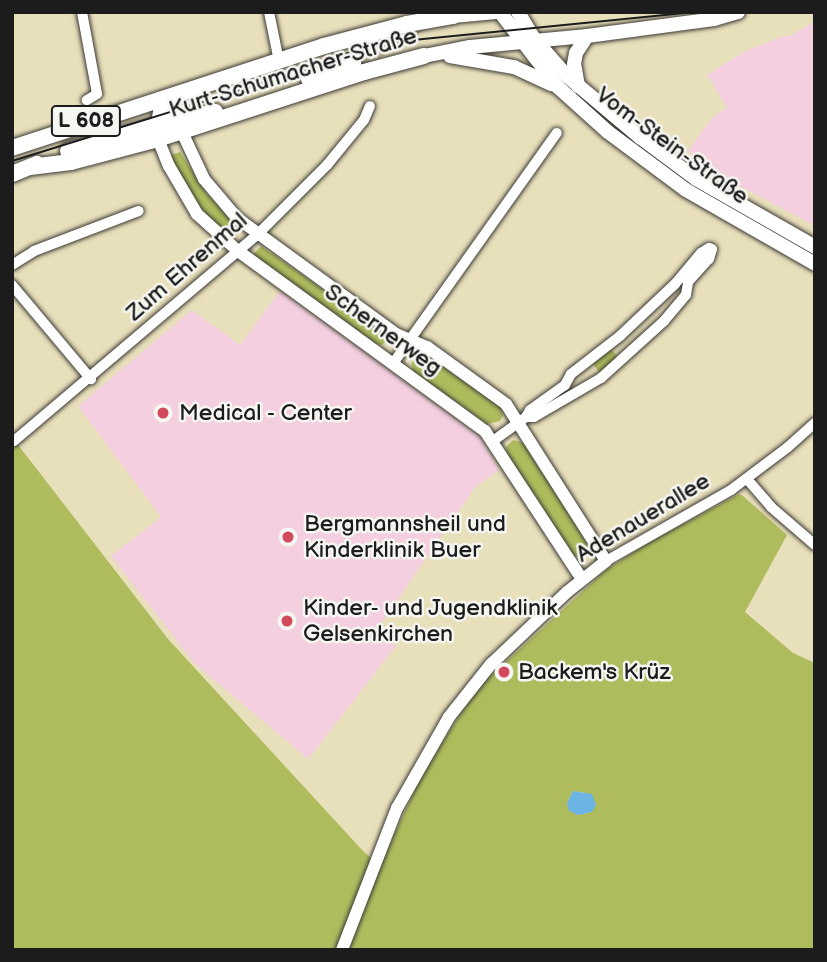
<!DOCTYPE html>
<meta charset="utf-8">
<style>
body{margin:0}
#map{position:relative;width:827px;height:962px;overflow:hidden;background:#e8dfbb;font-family:"Balsamiq Sans",sans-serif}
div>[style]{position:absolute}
.built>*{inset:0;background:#f3cfdf}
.green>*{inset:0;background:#afbc5e}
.water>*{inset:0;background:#6bb4e3}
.primary-tunnel>*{height:16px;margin-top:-8px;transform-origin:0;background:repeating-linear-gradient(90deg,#bfb89b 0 16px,transparent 0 24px)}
.roads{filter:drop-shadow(0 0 2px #3b3934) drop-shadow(0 0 2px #3b3934)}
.minor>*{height:10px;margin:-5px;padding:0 5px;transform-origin:5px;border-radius:5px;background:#fff}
.tertiary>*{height:12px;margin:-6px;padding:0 6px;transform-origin:6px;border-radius:6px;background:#fff}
.secondary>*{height:14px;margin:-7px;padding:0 7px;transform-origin:7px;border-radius:7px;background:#fff}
.primary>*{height:16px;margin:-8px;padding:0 8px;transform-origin:8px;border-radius:8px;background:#fff}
.tram>*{height:2px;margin:-1px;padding:0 1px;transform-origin:1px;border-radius:1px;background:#1c1c1c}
.dots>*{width:19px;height:19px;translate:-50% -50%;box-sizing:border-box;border:4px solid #f6f6f2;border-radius:50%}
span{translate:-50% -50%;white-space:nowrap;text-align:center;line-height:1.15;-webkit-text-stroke:5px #f6f6f2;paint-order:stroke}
.shield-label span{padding:2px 5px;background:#f6f6f2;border:2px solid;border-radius:5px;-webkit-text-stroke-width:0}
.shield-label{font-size:21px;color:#1c1c1c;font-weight:700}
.street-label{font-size:23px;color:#1c1c1c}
.poi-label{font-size:23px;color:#1c1c1c}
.left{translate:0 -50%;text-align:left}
.frame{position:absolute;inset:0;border:14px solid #1c1c1c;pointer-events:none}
</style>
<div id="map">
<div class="built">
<i style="clip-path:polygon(815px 21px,815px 226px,721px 176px,688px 151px,712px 118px,727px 107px,707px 75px,744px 52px,783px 36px,790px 36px)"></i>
<i style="clip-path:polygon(280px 291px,480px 437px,499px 470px,475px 487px,380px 625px,396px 646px,308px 759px,195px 664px,111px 556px,161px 517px,78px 406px,192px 310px,240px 345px)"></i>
</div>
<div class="green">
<i style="clip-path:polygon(180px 152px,206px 193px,241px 230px,233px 238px,206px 214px,186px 188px,171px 155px)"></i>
<i style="clip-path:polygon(261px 246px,386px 334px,386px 342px,382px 345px,376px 344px,253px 255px)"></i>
<i style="clip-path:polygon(611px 349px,618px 357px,600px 373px,593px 364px)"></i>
<i style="clip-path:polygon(418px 354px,427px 355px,500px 407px,503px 415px,500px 421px,487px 424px,414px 372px,411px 364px)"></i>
<i style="clip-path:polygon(evenodd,12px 437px,168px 639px,363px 851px,380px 866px,420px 779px,461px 713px,485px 681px,606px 570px,645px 545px,739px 494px,743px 496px,787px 535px,745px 612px,793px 653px,815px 663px,815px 950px,12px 950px,12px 437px,573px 791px,586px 793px,595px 802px,592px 812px,578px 815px,567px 803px,573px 791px)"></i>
<i style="clip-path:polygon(513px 440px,524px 443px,588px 545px,587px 551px,582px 557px,574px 556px,507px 455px,506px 447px)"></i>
</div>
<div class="water">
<i style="clip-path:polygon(573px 791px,592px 794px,596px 805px,592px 812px,578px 815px,569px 811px,567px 803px)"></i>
</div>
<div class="primary-tunnel">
<i style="left:353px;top:63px;width:61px;rotate:-28.2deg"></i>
<i style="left:407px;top:34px;width:23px;rotate:-43deg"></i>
</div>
<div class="roads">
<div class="minor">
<i style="left:82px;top:12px;width:83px;rotate:79.6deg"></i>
<i style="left:97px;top:94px;width:12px;rotate:149deg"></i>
<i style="left:269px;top:12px;width:50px;rotate:78.5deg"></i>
<i style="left:12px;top:265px;width:26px;rotate:-32deg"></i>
<i style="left:34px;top:251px;width:112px;rotate:-20.9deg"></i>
<i style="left:12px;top:285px;width:123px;rotate:50deg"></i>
<i style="left:394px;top:362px;width:281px;rotate:-54.6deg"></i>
<i style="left:14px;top:441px;width:319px;rotate:-40.3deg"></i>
<i style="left:257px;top:235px;width:99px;rotate:-45deg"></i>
<i style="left:327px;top:165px;width:58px;rotate:-50.6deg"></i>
<i style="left:364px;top:120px;width:15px;rotate:-67deg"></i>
<i style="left:493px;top:441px;width:41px;rotate:-36deg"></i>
<i style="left:526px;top:417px;width:8px"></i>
<i style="left:534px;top:417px;width:78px;rotate:-30.2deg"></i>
<i style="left:601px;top:378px;width:85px;rotate:-42.1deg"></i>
<i style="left:664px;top:321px;width:34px;rotate:-50deg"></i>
<i style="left:686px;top:295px;width:13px;rotate:-81deg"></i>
<i style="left:688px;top:282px;width:31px;rotate:-48deg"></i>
<i style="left:709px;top:259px;width:10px;rotate:-73deg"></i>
<i style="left:712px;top:249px;width:3px;rotate:-162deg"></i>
<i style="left:709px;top:248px;width:9px;rotate:148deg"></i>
<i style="left:701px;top:253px;width:40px;rotate:130deg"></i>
<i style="left:675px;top:284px;width:76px;rotate:136.6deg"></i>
<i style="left:620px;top:336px;width:62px;rotate:142.2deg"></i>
<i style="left:571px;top:374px;width:13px;rotate:119deg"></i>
<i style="left:565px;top:385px;width:43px;rotate:144.5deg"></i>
<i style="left:530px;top:410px;width:8px;rotate:120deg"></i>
<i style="left:747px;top:479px;width:37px;rotate:49deg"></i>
<i style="left:771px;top:507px;width:58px;rotate:40.8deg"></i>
<i style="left:606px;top:561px;width:144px;rotate:-29.6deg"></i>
<i style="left:731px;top:490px;width:71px;rotate:-37deg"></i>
<i style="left:788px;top:447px;width:36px;rotate:-42deg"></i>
</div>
<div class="tertiary">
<i style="left:161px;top:99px;width:39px;rotate:58deg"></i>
<i style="left:182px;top:132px;width:52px;rotate:64.9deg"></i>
<i style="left:204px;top:179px;width:51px;rotate:49.8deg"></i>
<i style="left:237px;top:218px;width:197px;rotate:36.1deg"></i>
<i style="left:396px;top:334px;width:34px;rotate:23deg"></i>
<i style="left:427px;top:347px;width:97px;rotate:35.8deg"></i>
<i style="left:506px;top:404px;width:186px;rotate:57.5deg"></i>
<i style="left:606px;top:561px;width:50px;rotate:141.5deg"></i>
<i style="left:567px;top:592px;width:105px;rotate:136.5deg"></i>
<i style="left:491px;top:664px;width:68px;rotate:128.4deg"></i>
<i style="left:449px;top:717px;width:105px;rotate:119.7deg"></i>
<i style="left:397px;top:808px;width:152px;rotate:111.2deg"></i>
<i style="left:161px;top:99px;width:26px;rotate:99deg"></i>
<i style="left:157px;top:125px;width:14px;rotate:86deg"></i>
<i style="left:158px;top:139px;width:29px;rotate:68deg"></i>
<i style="left:169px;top:166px;width:56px;rotate:59.7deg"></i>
<i style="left:197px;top:214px;width:55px;rotate:42.1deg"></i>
<i style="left:238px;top:251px;width:306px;rotate:36.1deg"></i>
<i style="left:485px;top:431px;width:177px;rotate:56.8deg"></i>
</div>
<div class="secondary">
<i style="left:500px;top:12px;width:95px;rotate:52.3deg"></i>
<i style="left:558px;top:87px;width:67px;rotate:42deg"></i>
<i style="left:608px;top:132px;width:97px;rotate:36.6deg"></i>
<i style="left:686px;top:190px;width:149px;rotate:29.8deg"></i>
<i style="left:518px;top:12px;width:33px;rotate:59deg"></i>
<i style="left:535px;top:40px;width:48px;rotate:48.4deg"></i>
<i style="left:567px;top:76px;width:97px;rotate:40deg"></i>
<i style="left:641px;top:138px;width:69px;rotate:36.7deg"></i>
<i style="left:696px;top:179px;width:137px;rotate:29.7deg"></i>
<i style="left:453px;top:16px;width:43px;rotate:-5.3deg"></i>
<i style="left:424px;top:56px;width:47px;rotate:-11.1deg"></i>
<i style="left:470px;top:47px;width:118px;rotate:-5.4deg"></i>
<i style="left:587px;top:36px;width:128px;rotate:-7.6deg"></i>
<i style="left:714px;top:19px;width:25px;rotate:-16deg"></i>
<i style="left:450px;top:56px;width:65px;rotate:9.8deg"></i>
<i style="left:514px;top:67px;width:41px;rotate:24.7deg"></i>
<i style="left:578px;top:86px;width:22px;rotate:-100deg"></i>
<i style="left:574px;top:64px;width:11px;rotate:-80deg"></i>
<i style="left:576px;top:53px;width:20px;rotate:-57deg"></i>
</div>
<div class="primary">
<i style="left:309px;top:79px;width:47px;rotate:-20deg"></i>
<i style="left:12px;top:148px;width:328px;rotate:-18.1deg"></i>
<i style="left:324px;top:46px;width:86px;rotate:-14.8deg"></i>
<i style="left:407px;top:24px;width:47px;rotate:-9.9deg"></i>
<i style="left:453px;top:16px;width:4px;rotate:-63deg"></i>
<i style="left:68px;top:151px;width:110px;rotate:-16.3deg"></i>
<i style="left:174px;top:120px;width:42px;rotate:-11deg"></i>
<i style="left:30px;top:167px;width:41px;rotate:-7deg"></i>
<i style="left:71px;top:162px;width:90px;rotate:-14.8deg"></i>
<i style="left:158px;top:139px;width:217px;rotate:-18deg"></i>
<i style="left:364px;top:72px;width:62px;rotate:-14.9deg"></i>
<i style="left:12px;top:174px;width:27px;rotate:-22deg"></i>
</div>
</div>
<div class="tram">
<i style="left:12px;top:161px;width:237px;rotate:-17.2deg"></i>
<i style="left:238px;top:91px;width:128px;rotate:-19.1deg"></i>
<i style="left:359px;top:49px;width:46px;rotate:-10.1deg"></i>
<i style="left:404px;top:41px;width:294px;rotate:-5.7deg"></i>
</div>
<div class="dots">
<i style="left:163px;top:413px;background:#d1495b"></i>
<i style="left:288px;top:537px;background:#d1495b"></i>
<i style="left:287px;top:621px;background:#d1495b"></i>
<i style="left:504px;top:672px;background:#d1495b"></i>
</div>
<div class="shield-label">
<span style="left:86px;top:121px">L 608</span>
</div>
<div class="street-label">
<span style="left:293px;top:73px;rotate:-17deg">Kurt-Schumacher-Straße</span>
<span style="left:672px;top:146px;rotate:36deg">Vom-Stein-Straße</span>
<span style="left:187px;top:267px;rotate:-41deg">Zum Ehrenmal</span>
<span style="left:383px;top:330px;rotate:36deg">Schernerweg</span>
<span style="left:643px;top:518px;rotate:-31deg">Adenauerallee</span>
</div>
<div class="poi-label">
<span class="left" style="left:179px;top:413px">Medical - Center</span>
<span class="left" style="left:304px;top:537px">Bergmannsheil und<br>Kinderklinik Buer</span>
<span class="left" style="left:303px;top:621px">Kinder- und Jugendklinik<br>Gelsenkirchen</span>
<span class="left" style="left:518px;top:672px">Backem's Krüz</span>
</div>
<div class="frame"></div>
</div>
